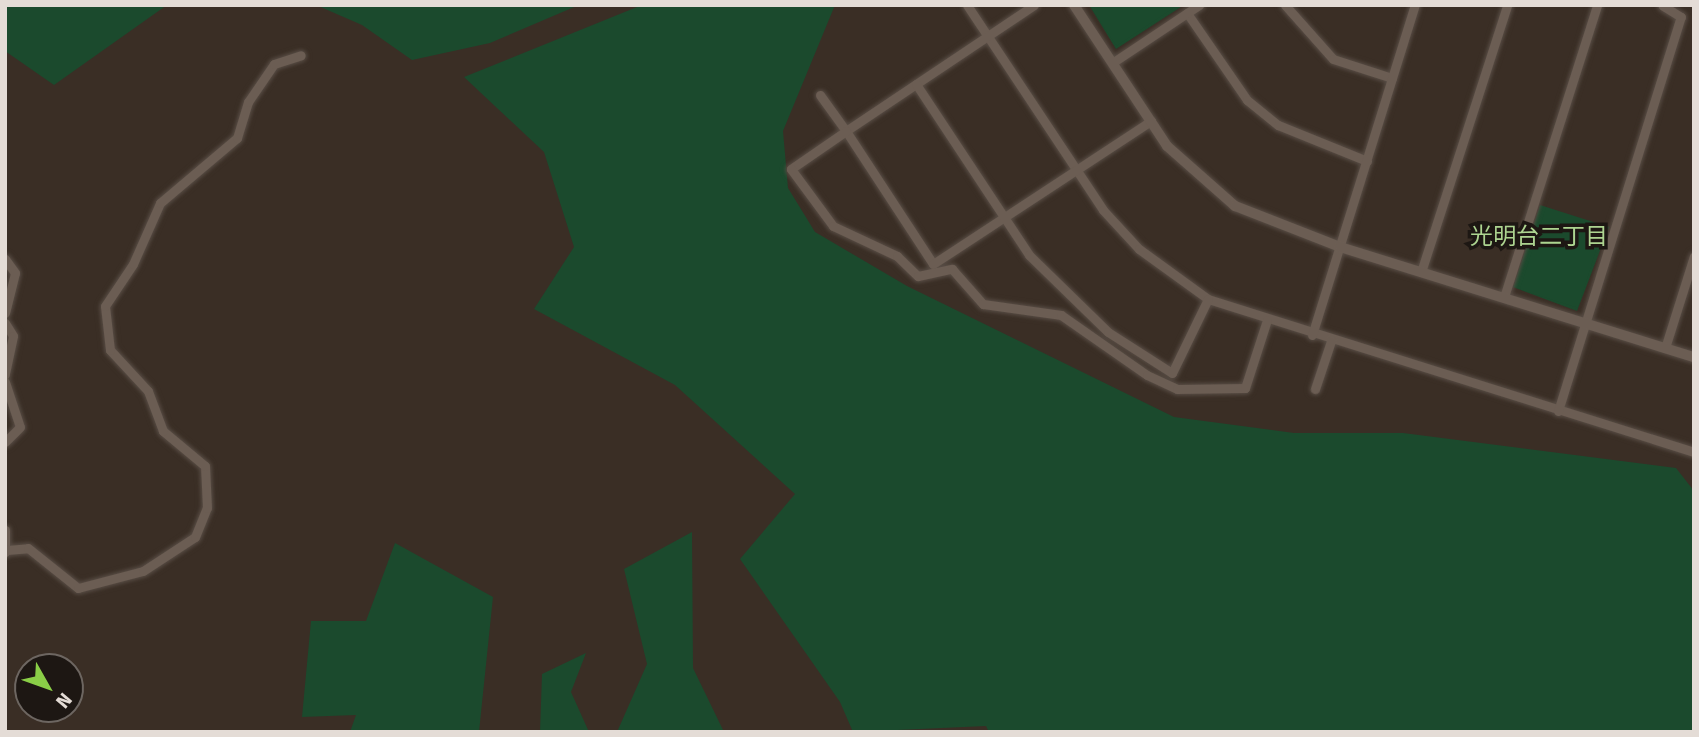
<!DOCTYPE html>
<meta charset="utf-8">
<style>
body{margin:0}
#map{position:relative;width:1699px;height:737px;overflow:hidden;background:#3a2e25;font-family:"Fira Sans","Noto Sans JP",sans-serif}
div>[style]{position:absolute}
.green>*{inset:0;background:#1b4a2d}
.roads{filter:drop-shadow(0 0 2px #584d45) drop-shadow(0 0 2px #584d45)}
.minor>*{height:9px;margin:-4.5px;padding:0 4.5px;transform-origin:4.5px;border-radius:4.5px;background:#6b5d53}
.tertiary>*{height:10px;margin:-5px;padding:0 5px;transform-origin:5px;border-radius:5px;background:#6b5d53}
span{translate:-50% -50%;white-space:nowrap;text-align:center;line-height:1.15;-webkit-text-stroke:7px #1d1713;paint-order:stroke}
.neighbourhood-label{font-size:23px;color:#add490}
.frame{position:absolute;inset:0;border:7px solid #e4dcd6;pointer-events:none}
.north{position:absolute;left:14px;top:653px;width:70px;height:70px;box-sizing:border-box;background:#1d1713;border:2px solid #6d6661;border-radius:50%;rotate:130deg;font-size:19px;font-weight:700;line-height:28px;text-align:center;color:#e4dcd6}
.north::after{content:'';display:block;margin:auto;width:24px;height:32px;background:#8ace47;clip-path:polygon(50% 0,100% 100%,50% 72%,0 100%)}
</style>
<div id="map">
<div class="green">
<i style="clip-path:polygon(5px 5px,167px 5px,54px 85px,5px 51px)"></i>
<i style="clip-path:polygon(316px 5px,579px 5px,490px 43px,412px 60px,362px 25px)"></i>
<i style="clip-path:polygon(642px 5px,835px 5px,783px 131px,788px 188px,815px 232px,907px 286px,1174px 417px,1294px 433px,1403px 433px,1676px 468px,1694px 491px,1694px 732px,989px 732px,986px 726px,853px 732px,840px 702px,740px 559px,795px 494px,675px 385px,534px 309px,574px 247px,544px 152px,464px 77px)"></i>
<i style="clip-path:polygon(1089px 5px,1184px 5px,1116px 49px)"></i>
<i style="clip-path:polygon(1540px 205px,1609px 227px,1577px 311px,1513px 287px)"></i>
<i style="clip-path:polygon(692px 532px,693px 668px,724px 732px,617px 732px,647px 664px,624px 569px)"></i>
<i style="clip-path:polygon(395px 543px,493px 597px,479px 732px,350px 732px,356px 715px,302px 717px,311px 621px,366px 621px)"></i>
<i style="clip-path:polygon(586px 653px,571px 692px,589px 732px,540px 732px,542px 674px)"></i>
</div>
<div class="roads">
<div class="minor">
<i style="left:967px;top:5px;width:246px;rotate:56.4deg"></i>
<i style="left:1103px;top:210px;width:53px;rotate:47.3deg"></i>
<i style="left:1139px;top:249px;width:85px;rotate:35.9deg"></i>
<i style="left:1208px;top:299px;width:510px;rotate:17.47deg"></i>
<i style="left:1034px;top:5px;width:226px;rotate:146.2deg"></i>
<i style="left:846px;top:131px;width:159px;rotate:56.8deg"></i>
<i style="left:933px;top:264px;width:261px;rotate:-33.3deg"></i>
<i style="left:1285px;top:5px;width:72px;rotate:48.4deg"></i>
<i style="left:1333px;top:59px;width:62px;rotate:17.9deg"></i>
<i style="left:1187px;top:13px;width:106px;rotate:55.4deg"></i>
<i style="left:1247px;top:100px;width:40px;rotate:39deg"></i>
<i style="left:1278px;top:125px;width:96px;rotate:22deg"></i>
<i style="left:1112px;top:63px;width:105px;rotate:-33.7deg"></i>
<i style="left:916px;top:84px;width:205px;rotate:56.5deg"></i>
<i style="left:1029px;top:255px;width:110px;rotate:44.3deg"></i>
<i style="left:1108px;top:332px;width:76px;rotate:32.6deg"></i>
<i style="left:1172px;top:373px;width:82px;rotate:-64.1deg"></i>
<i style="left:820px;top:95px;width:44px;rotate:54.2deg"></i>
<i style="left:846px;top:131px;width:67px;rotate:145.4deg"></i>
<i style="left:791px;top:169px;width:71px;rotate:53.6deg"></i>
<i style="left:833px;top:226px;width:71px;rotate:25.1deg"></i>
<i style="left:897px;top:256px;width:29px;rotate:44deg"></i>
<i style="left:918px;top:276px;width:35px;rotate:-12deg"></i>
<i style="left:952px;top:269px;width:47px;rotate:48.5deg"></i>
<i style="left:983px;top:304px;width:79px;rotate:8deg"></i>
<i style="left:1061px;top:315px;width:105px;rotate:34.9deg"></i>
<i style="left:1147px;top:375px;width:33px;rotate:25deg"></i>
<i style="left:1177px;top:389px;width:68px;rotate:-0.8deg"></i>
<i style="left:1245px;top:388px;width:71px;rotate:-72.1deg"></i>
<i style="left:5px;top:259px;width:17px;rotate:54deg"></i>
<i style="left:15px;top:273px;width:41px;rotate:104deg"></i>
<i style="left:1421px;top:272px;width:281px;rotate:-72.1deg"></i>
<i style="left:1504px;top:297px;width:306px;rotate:-72.3deg"></i>
<i style="left:5px;top:323px;width:15px;rotate:58deg"></i>
<i style="left:13px;top:336px;width:40px;rotate:102deg"></i>
<i style="left:1312px;top:335px;width:346px;rotate:-72.7deg"></i>
<i style="left:1665px;top:348px;width:96px;rotate:-72.5deg"></i>
<i style="left:5px;top:382px;width:47px;rotate:71.6deg"></i>
<i style="left:20px;top:427px;width:21px;rotate:135deg"></i>
<i style="left:1315px;top:389px;width:51px;rotate:-71.6deg"></i>
<i style="left:1558px;top:411px;width:413px;rotate:-72.7deg"></i>
<i style="left:1681px;top:17px;width:22px;rotate:-148deg"></i>
<i style="left:5px;top:530px;width:22px;rotate:90deg"></i>
<i style="left:7px;top:550px;width:21px;rotate:-5deg"></i>
<i style="left:28px;top:548px;width:64px;rotate:38.7deg"></i>
<i style="left:78px;top:588px;width:67px;rotate:-14.7deg"></i>
<i style="left:143px;top:571px;width:62px;rotate:-33.2deg"></i>
<i style="left:195px;top:537px;width:31px;rotate:-68deg"></i>
<i style="left:207px;top:508px;width:42px;rotate:-92.7deg"></i>
<i style="left:205px;top:466px;width:55px;rotate:-140.2deg"></i>
<i style="left:163px;top:431px;width:43px;rotate:-110.6deg"></i>
<i style="left:148px;top:391px;width:56px;rotate:-132.8deg"></i>
<i style="left:110px;top:350px;width:44px;rotate:-96.5deg"></i>
<i style="left:105px;top:306px;width:50px;rotate:-56.3deg"></i>
<i style="left:133px;top:264px;width:67px;rotate:-66.1deg"></i>
<i style="left:160px;top:203px;width:101px;rotate:-40.2deg"></i>
<i style="left:237px;top:138px;width:38px;rotate:-73deg"></i>
<i style="left:248px;top:102px;width:46px;rotate:-55.6deg"></i>
<i style="left:274px;top:64px;width:28px;rotate:-18deg"></i>
</div>
<div class="tertiary">
<i style="left:1074px;top:5px;width:169px;rotate:56.6deg"></i>
<i style="left:1167px;top:146px;width:91px;rotate:41.4deg"></i>
<i style="left:1235px;top:206px;width:113px;rotate:21.3deg"></i>
<i style="left:1340px;top:247px;width:371px;rotate:17.3deg"></i>
</div>
</div>
<div class="neighbourhood-label">
<span style="left:1539px;top:236px">光明台二丁目</span>
</div>
<div class="frame"></div>
<div class="north">N</div>
</div>
